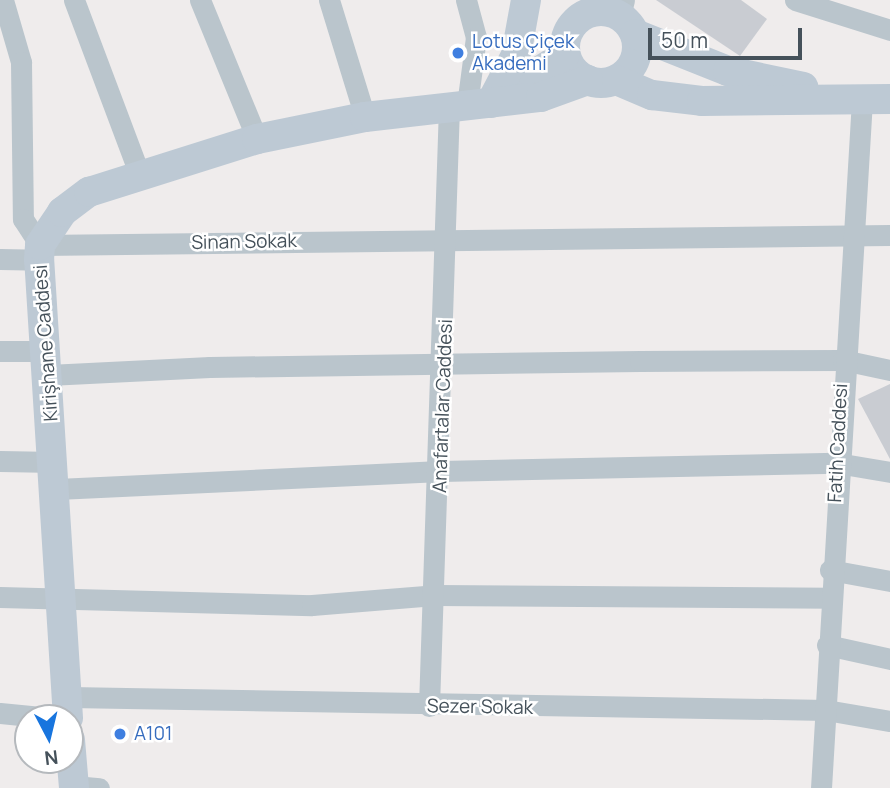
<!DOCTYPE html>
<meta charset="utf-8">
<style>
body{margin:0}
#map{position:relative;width:890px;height:788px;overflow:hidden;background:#efecec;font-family:Manrope,sans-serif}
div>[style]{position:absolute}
.building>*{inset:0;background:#c9ccd2}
.street>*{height:21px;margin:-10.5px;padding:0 10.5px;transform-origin:10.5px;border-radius:10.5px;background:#bac5cc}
.secondary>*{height:30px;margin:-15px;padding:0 15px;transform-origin:15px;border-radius:15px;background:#bdc9d4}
.secondary>.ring{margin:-15px;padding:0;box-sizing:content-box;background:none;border:30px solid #bdc9d4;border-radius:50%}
.dots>*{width:19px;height:19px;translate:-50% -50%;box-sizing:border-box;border:4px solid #fff;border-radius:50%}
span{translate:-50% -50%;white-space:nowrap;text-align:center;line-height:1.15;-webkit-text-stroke:5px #fff;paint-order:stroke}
.shop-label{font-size:19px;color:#366cbe}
.left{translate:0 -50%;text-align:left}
.street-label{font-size:19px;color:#45515a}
.north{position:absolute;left:14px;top:704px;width:70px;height:70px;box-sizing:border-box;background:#fff;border:2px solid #b5b9bd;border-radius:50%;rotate:173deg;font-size:19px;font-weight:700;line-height:28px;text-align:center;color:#45515a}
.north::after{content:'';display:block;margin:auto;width:24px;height:32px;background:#1875de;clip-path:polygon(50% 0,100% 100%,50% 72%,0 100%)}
.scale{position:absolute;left:648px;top:28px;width:154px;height:32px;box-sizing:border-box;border:4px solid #45515a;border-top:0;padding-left:9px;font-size:21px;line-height:24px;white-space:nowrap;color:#45515a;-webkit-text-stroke:5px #fff;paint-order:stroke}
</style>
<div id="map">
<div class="building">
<i style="clip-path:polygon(656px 0,741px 0,767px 19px,740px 56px)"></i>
<i style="clip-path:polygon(890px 384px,890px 459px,858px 399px)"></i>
</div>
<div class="street">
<i style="left:3px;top:0;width:65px;rotate:73.8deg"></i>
<i style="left:21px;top:62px;width:157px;rotate:89.3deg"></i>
<i style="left:23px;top:219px;width:31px;rotate:57deg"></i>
<i style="left:40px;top:245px;width:850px;rotate:-0.67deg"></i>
<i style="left:74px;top:0;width:188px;rotate:69.4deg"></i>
<i style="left:200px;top:0;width:150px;rotate:67.7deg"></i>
<i style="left:329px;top:0;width:122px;rotate:72.9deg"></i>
<i style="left:466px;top:0;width:38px;rotate:75deg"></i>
<i style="left:476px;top:37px;width:69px;rotate:97.5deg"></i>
<i style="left:795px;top:0;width:100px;rotate:17.5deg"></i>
<i style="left:604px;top:10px;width:11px;rotate:-68deg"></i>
<i style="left:620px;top:16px;width:16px;rotate:-76deg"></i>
<i style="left:0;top:259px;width:39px;rotate:1deg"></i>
<i style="left:0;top:351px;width:46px"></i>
<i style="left:48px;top:375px;width:162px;rotate:-2.8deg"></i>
<i style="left:210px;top:367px;width:430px;rotate:-0.8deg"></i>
<i style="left:640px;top:361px;width:203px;rotate:-0.3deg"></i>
<i style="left:843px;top:360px;width:48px;rotate:12deg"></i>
<i style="left:0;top:461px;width:55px;rotate:1deg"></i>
<i style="left:57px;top:489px;width:384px;rotate:-2.7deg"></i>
<i style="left:441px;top:471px;width:396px;rotate:-1.2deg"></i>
<i style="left:837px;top:463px;width:54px;rotate:9.6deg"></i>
<i style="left:830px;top:570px;width:61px;rotate:10.4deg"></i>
<i style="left:0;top:597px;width:312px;rotate:1.5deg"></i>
<i style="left:312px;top:605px;width:123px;rotate:-4.6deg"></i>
<i style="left:435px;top:595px;width:395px;rotate:0.4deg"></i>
<i style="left:827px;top:645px;width:65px;rotate:12.5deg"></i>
<i style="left:69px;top:697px;width:757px;rotate:0.98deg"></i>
<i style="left:826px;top:710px;width:65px;rotate:9.8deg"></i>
<i style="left:429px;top:706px;width:600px;rotate:-88.09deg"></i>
<i style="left:0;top:713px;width:51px;rotate:5.6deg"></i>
<i style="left:74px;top:786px;width:25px;rotate:5deg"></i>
<i style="left:821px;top:788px;width:690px;rotate:-86.59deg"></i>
</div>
<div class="secondary">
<i class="ring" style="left:565px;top:11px;width:42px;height:42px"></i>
<i style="left:635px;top:34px;width:100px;rotate:21.7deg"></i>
<i style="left:728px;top:71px;width:77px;rotate:12deg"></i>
<i style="left:616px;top:80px;width:39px;rotate:23deg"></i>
<i style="left:652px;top:95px;width:50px;rotate:6.8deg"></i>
<i style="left:702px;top:101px;width:188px;rotate:-0.6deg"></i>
<i style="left:497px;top:98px;width:80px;rotate:-32.3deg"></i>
<i style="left:491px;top:103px;width:54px;rotate:-62.5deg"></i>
<i style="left:516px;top:55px;width:56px;rotate:-79.7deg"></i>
<i style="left:68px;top:718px;width:459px;rotate:-93.6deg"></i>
<i style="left:39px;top:260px;width:15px;rotate:-86deg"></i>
<i style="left:40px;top:245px;width:40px;rotate:-56deg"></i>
<i style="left:62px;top:212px;width:34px;rotate:-37deg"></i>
<i style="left:89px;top:192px;width:176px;rotate:-17.5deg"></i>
<i style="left:257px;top:139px;width:110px;rotate:-11.5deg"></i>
<i style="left:365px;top:117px;width:177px;rotate:-6.5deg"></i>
<i style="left:541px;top:97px;width:50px;rotate:-19.9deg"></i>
<i style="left:70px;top:740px;width:48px;rotate:85.2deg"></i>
</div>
<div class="dots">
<i style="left:458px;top:53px;background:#3f7fe0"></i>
<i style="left:120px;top:734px;background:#3f7fe0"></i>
</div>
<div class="shop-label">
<span class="left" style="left:472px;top:53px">Lotus Çiçek<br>Akademi</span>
<span class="left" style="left:134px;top:734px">A101</span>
</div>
<div class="street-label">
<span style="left:244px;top:242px;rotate:-1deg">Sinan Sokak</span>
<span style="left:46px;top:343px;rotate:-94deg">Kirişhane Caddesi</span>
<span style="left:443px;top:406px;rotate:-88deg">Anafartalar Caddesi</span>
<span style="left:838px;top:443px;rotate:-87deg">Fatih Caddesi</span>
<span style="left:480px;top:707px;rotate:1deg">Sezer Sokak</span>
</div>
<div class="north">N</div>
<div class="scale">50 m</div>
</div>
